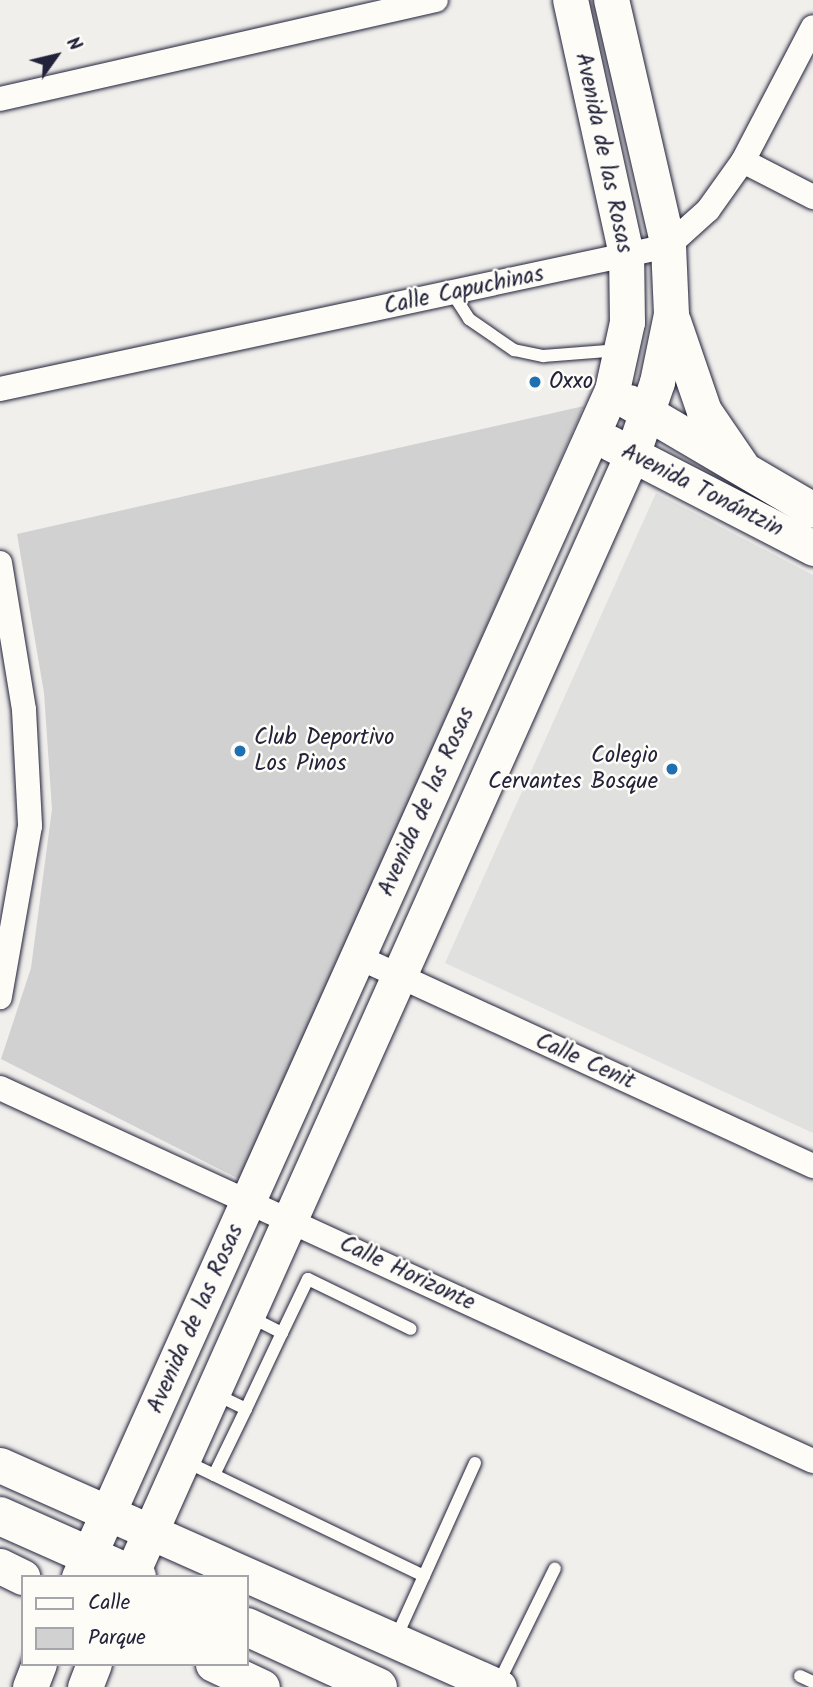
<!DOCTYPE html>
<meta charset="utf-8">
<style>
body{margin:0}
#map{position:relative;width:813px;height:1687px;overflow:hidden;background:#f0efec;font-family:Kalam,sans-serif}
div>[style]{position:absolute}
.built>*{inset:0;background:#e0e0df}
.green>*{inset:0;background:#d2d1d1}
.roads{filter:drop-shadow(0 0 2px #22223b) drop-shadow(0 0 2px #22223b)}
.lane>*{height:12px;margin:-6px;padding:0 6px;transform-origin:6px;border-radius:6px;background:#fdfcf7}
.street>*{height:24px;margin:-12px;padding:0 12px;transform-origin:12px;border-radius:12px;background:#fdfcf7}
.secondary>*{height:35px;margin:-17.5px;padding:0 17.5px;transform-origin:17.5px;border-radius:17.5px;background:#fdfcf7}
.primary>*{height:38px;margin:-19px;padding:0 19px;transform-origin:19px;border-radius:19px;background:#fdfcf7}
.dots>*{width:19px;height:19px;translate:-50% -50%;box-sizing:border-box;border:4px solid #fdfcf7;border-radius:50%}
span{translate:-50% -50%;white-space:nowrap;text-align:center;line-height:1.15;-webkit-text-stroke:5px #fdfcf7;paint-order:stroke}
.street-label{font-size:23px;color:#22223b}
.poi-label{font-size:23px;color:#22223b}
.left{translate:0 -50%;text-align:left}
.right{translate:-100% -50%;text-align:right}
.legend{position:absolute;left:21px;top:1575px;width:228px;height:91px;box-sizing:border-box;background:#fdfcf7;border:2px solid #a5a5ac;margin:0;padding:9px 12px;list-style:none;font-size:21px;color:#22223b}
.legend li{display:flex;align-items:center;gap:14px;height:35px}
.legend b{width:35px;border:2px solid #a5a5ac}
.north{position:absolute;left:21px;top:21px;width:70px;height:70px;-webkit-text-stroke:5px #fdfcf7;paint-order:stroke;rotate:56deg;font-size:19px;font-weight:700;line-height:28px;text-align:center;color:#22223b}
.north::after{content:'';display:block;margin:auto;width:24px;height:32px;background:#22223b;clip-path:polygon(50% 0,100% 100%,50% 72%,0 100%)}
</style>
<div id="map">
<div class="built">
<i style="clip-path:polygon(656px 493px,813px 575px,813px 1133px,445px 963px)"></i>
</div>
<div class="green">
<i style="clip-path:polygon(584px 406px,241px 1180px,1px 1059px,31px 968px,52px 809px,44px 693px,17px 534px)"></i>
</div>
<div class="roads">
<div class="lane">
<i style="left:453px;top:294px;width:30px;rotate:57deg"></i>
<i style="left:469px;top:319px;width:55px;rotate:34.6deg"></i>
<i style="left:514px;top:350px;width:30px;rotate:12deg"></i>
<i style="left:543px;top:356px;width:77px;rotate:-4.5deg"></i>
<i style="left:282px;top:1333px;width:60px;rotate:-64.3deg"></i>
<i style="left:308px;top:1279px;width:114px;rotate:25.9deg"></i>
<i style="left:246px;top:1409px;width:84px;rotate:-64.7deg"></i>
<i style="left:282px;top:1333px;width:38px;rotate:-153deg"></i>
<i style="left:185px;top:1461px;width:265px;rotate:25.7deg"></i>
<i style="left:424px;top:1576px;width:70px;rotate:114.4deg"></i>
<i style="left:214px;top:1475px;width:73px;rotate:-64.1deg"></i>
<i style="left:246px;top:1409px;width:34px;rotate:-154deg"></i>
<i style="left:424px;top:1576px;width:124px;rotate:-65.7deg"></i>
<i style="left:800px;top:1676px;width:14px;rotate:25deg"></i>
<i style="left:497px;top:1686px;width:131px;rotate:-63.8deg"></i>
</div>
<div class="street">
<i style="left:0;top:99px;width:447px;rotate:-12.8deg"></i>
<i style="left:743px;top:161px;width:79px;rotate:27.2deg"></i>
<i style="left:0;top:389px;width:683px;rotate:-12.08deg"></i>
<i style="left:668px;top:246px;width:54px;rotate:-42deg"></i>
<i style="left:708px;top:210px;width:60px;rotate:-54.5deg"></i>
<i style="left:743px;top:161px;width:151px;rotate:-62.4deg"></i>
<i style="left:0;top:563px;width:149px;rotate:80.7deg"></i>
<i style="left:24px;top:710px;width:116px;rotate:87deg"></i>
<i style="left:30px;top:826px;width:174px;rotate:100deg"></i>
<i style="left:358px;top:957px;width:501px;rotate:24.67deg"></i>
<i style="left:0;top:1088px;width:894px;rotate:24.65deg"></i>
</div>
<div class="secondary">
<i style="left:673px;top:321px;width:95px;rotate:71deg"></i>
<i style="left:704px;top:411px;width:65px;rotate:55.6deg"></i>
<i style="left:629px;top:402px;width:213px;rotate:30.4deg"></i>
<i style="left:610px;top:443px;width:229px;rotate:27.3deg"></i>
<i style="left:0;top:1465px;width:546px;rotate:23.98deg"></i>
<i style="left:0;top:1566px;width:25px;rotate:26deg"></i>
<i style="left:79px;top:1577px;width:1301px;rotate:-65.82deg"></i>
<i style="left:612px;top:390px;width:70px;rotate:-77.6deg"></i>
<i style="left:627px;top:322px;width:68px;rotate:-90.8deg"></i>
<i style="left:626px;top:254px;width:260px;rotate:-102.4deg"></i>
<i style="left:130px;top:1577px;width:1229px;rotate:-65.9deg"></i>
<i style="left:632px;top:455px;width:77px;rotate:-71.1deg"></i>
<i style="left:657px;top:382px;width:69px;rotate:-78.4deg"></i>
<i style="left:671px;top:314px;width:68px;rotate:-92.5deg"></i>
<i style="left:668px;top:246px;width:253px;rotate:-103deg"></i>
<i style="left:213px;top:1664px;width:54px;rotate:25.1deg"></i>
<i style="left:30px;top:1687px;width:25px;rotate:-69deg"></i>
<i style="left:85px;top:1687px;width:25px;rotate:-69deg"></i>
</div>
<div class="primary">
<i style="left:0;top:1516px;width:150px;rotate:24deg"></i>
<i style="left:247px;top:1627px;width:144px;rotate:24.6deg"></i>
</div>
</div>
<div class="dots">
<i style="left:535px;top:382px;background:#1f6fb2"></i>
<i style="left:240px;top:751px;background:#1f6fb2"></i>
<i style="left:672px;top:769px;background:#1f6fb2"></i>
</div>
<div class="street-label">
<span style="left:603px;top:153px;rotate:78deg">Avenida de las Rosas</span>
<span style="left:464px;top:291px;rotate:-12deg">Calle Capuchinas</span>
<span style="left:702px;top:491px;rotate:27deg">Avenida Tonántzin</span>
<span style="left:427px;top:802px;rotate:-66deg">Avenida de las Rosas</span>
<span style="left:585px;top:1062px;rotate:24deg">Calle Cenit</span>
<span style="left:407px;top:1274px;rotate:25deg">Calle Horizonte</span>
<span style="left:196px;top:1319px;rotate:-66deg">Avenida de las Rosas</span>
</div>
<div class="poi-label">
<span class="left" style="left:549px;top:382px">Oxxo</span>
<span class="left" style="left:254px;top:751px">Club Deportivo<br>Los Pinos</span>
<span class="right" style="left:658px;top:769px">Colegio<br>Cervantes Bosque</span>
</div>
<ul class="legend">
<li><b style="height:9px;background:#fdfcf7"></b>Calle</li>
<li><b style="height:19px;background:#d2d1d1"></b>Parque</li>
</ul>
<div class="north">N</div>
</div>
